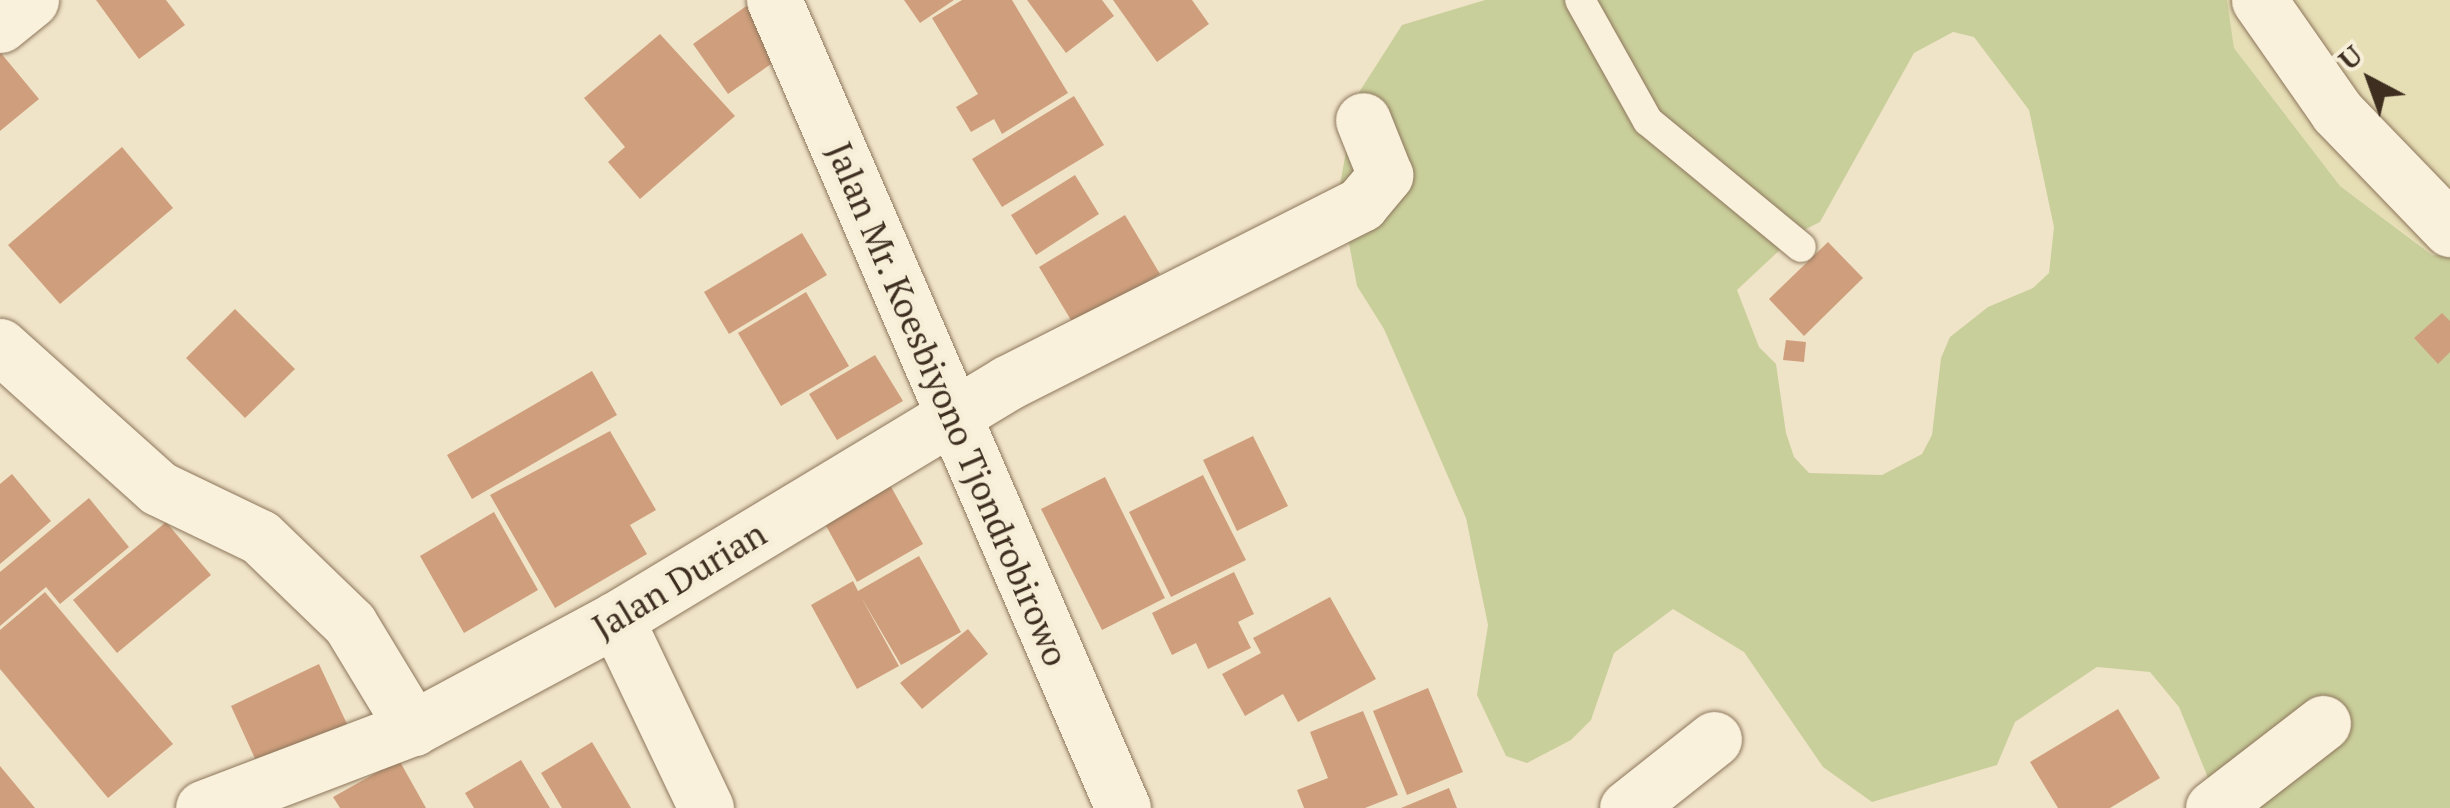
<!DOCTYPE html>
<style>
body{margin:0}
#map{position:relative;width:2450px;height:808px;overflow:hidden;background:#f0e4c8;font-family:"PT Serif",serif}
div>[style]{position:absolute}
.farmland>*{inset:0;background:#e6deb5}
.green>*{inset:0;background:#c9cf9b}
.building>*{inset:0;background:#cf9f7d}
.roads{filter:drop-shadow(0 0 2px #8d765c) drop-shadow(0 0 2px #8d765c)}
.service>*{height:30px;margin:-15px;padding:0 15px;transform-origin:15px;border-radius:15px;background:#faf1dc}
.minor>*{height:55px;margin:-27.5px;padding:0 27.5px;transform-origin:27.5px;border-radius:27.5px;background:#faf1dc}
.secondary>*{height:55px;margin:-27.5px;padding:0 27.5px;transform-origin:27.5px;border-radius:27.5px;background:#faf1dc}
span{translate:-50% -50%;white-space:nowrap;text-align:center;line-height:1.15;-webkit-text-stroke:9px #f7eed8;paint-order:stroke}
.street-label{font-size:35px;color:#3d2e20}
.north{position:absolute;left:2320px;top:30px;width:100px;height:100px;-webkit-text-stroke:8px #f7eed8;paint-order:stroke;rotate:319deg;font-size:28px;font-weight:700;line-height:40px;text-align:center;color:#3d2e20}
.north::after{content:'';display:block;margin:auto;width:35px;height:45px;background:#3d2e20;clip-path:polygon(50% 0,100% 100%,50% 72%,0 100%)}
</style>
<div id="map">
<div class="farmland">
<i style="clip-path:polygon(2227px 0,2450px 0,2450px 255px,2432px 254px,2340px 186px,2234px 48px)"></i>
</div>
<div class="green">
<i style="clip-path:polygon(evenodd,1485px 0,2227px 0,2234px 48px,2340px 186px,2432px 255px,2450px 256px,2450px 808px,2253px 808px,2211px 785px,2179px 707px,2150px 672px,2097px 667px,2015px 722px,1997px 765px,1872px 802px,1823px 767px,1744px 652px,1673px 609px,1614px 653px,1591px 720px,1571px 740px,1527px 763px,1506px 756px,1477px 695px,1488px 625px,1466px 518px,1384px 329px,1357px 286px,1339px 190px,1356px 97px,1402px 25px,1485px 0,1953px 32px,1974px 37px,2029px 110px,2054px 227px,2049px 273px,2033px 288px,1988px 307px,1950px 337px,1941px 358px,1932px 435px,1922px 454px,1882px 475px,1809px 473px,1794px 457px,1786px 433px,1776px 364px,1759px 347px,1737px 290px,1798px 233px,1820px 222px,1914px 53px,1953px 32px)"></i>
</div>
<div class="building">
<i style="clip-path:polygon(96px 0,166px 0,185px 25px,139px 59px)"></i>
<i style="clip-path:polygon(904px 0,954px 0,920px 23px)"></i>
<i style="clip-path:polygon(962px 0,1012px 0,1068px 93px,1002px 134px,994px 119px,971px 132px,956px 107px,978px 94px,932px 18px)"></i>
<i style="clip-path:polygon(1027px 0,1102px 0,1114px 16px,1066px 53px)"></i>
<i style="clip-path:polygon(1113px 0,1192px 0,1209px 24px,1157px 62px)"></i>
<i style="clip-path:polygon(752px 2px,787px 53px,728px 94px,693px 44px)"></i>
<i style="clip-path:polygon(660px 34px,735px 116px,640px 199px,608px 162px,625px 147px,584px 98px)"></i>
<i style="clip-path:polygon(0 52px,39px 99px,0 131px)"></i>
<i style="clip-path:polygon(1074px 96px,1104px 145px,1002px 207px,972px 159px)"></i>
<i style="clip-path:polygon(122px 147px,173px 208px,60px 304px,8px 245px)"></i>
<i style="clip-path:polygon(1075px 175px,1099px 214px,1036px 255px,1011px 215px)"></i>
<i style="clip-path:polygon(1125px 215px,1160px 274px,1074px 325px,1039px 267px)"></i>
<i style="clip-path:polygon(802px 233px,827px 275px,729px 334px,704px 292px)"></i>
<i style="clip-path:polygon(1828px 242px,1863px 278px,1804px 336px,1769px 299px)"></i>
<i style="clip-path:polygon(806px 292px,849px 366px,781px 406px,738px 333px)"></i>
<i style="clip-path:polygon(235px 309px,295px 369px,245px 418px,186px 358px)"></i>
<i style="clip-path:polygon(2442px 313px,2450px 321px,2450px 352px,2438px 364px,2414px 338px)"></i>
<i style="clip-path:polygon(1786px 340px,1806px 342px,1804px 362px,1783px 360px)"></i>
<i style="clip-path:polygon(875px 355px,903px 401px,837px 440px,809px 394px)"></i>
<i style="clip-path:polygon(592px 371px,617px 415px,472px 499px,447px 455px)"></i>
<i style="clip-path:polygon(610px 431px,656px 510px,630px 525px,647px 554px,555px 608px,490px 495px)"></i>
<i style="clip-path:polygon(1253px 436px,1288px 506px,1237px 531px,1203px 460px)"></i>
<i style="clip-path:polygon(12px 474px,51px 521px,0 564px,0 484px)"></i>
<i style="clip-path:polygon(1203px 475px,1246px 560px,1171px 597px,1129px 512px)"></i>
<i style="clip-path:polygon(885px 476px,923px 544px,857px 582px,819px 513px)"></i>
<i style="clip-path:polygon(1105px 477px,1165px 598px,1102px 630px,1041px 509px)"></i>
<i style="clip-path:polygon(89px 498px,129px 547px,60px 604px,46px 587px,0 626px,0 572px)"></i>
<i style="clip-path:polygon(494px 512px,538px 590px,464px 633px,420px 556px)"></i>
<i style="clip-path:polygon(166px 522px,211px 575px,117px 653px,73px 600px)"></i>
<i style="clip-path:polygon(919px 556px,961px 632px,901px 665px,861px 597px,899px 666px,857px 689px,811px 605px,853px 581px,858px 591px)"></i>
<i style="clip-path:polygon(1234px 572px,1254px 614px,1238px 622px,1251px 648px,1208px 669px,1196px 643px,1172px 655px,1152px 613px)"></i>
<i style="clip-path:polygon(45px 592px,173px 744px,108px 798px,0 669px,0 630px)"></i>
<i style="clip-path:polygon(1330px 597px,1376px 679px,1298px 722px,1283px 694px,1245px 716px,1222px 674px,1261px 653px,1253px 638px)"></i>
<i style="clip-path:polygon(968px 629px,988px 654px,922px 709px,900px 683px)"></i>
<i style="clip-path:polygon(319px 664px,347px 724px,258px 765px,231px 706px)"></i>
<i style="clip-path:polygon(1428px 688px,1463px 772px,1407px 795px,1373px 711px)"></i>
<i style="clip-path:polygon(2118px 709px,2160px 778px,2110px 808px,2058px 808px,2030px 762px)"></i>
<i style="clip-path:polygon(1363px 711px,1398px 795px,1365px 808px,1304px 808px,1297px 790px,1328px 778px,1310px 732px)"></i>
<i style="clip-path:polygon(592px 742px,631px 808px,562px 808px,541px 773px)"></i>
<i style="clip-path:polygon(399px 760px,426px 808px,340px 808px,333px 797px)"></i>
<i style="clip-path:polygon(521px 760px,550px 808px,474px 808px,465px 793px)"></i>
<i style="clip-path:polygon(0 766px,35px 808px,0 808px)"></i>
<i style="clip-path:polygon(1449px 788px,1457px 808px,1401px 808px)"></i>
</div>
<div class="roads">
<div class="service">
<i style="left:1580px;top:0;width:139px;rotate:60.7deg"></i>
<i style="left:1648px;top:121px;width:198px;rotate:39.5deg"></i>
</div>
<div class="minor">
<i style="left:2259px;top:0;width:136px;rotate:55.1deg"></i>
<i style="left:2337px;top:112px;width:163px;rotate:46deg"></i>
<i style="left:0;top:25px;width:40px;rotate:-39deg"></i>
<i style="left:0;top:346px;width:212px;rotate:41.9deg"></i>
<i style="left:158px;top:488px;width:113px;rotate:25.7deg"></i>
<i style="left:260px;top:537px;width:125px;rotate:44deg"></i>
<i style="left:350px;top:624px;width:122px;rotate:58.8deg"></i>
<i style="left:413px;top:728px;width:230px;rotate:-28.2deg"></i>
<i style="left:616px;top:619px;width:457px;rotate:-31.1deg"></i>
<i style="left:1007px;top:383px;width:397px;rotate:-26.8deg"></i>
<i style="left:1361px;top:204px;width:38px;rotate:-50deg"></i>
<i style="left:1385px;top:175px;width:59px;rotate:-111.8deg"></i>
<i style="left:616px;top:619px;width:209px;rotate:64.5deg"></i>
<i style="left:203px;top:808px;width:225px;rotate:-20.9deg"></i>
<i style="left:1627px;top:808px;width:111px;rotate:-38.4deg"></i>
<i style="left:2213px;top:808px;width:139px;rotate:-37.7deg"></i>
</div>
<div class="secondary">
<i style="left:774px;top:0;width:880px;rotate:66.64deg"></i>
</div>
</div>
<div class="street-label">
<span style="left:948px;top:404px;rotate:67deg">Jalan Mr. Koesbiyono Tjondrobirowo</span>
<span style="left:679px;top:580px;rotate:-31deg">Jalan Durian</span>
</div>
<div class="north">U</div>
</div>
